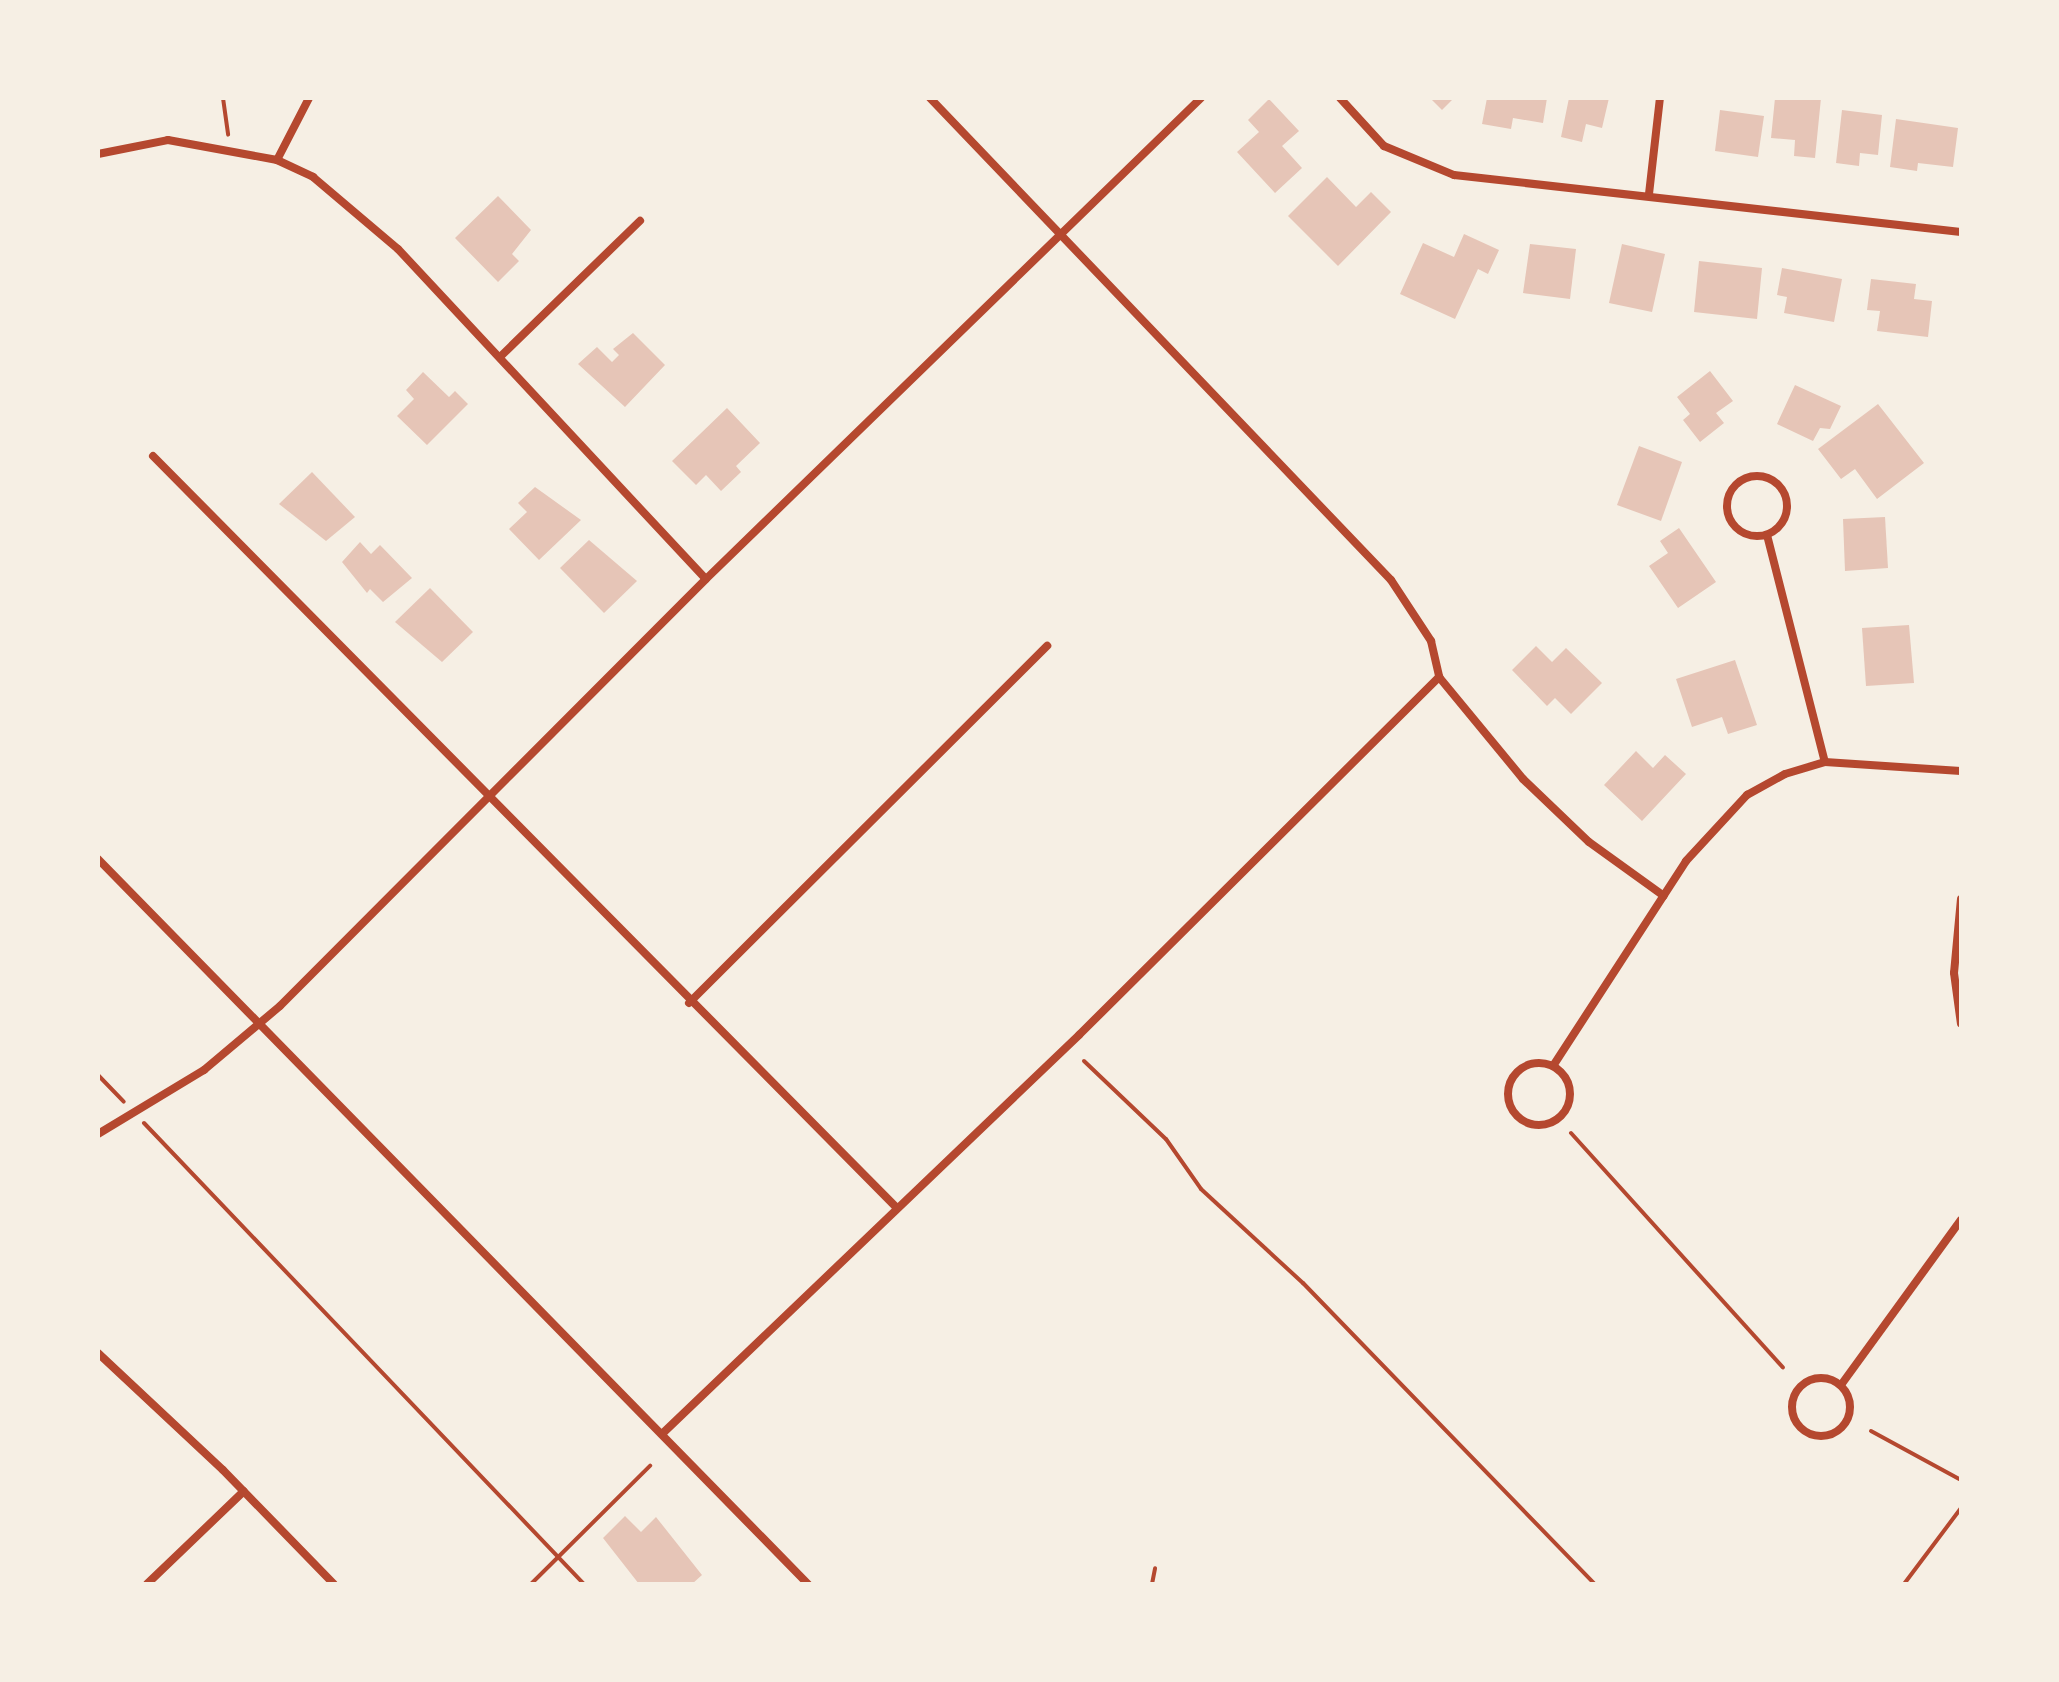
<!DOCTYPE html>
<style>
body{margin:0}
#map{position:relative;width:2059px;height:1682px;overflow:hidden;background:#f6efe4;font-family:Mulish,sans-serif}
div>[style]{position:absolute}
.building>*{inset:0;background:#e6c5b7}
.path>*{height:4px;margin:-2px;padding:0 2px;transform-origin:2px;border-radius:2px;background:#b5482f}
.minor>*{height:8px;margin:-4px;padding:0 4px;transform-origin:4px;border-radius:4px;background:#b5482f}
.minor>.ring{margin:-4px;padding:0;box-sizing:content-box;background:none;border:8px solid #b5482f;border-radius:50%}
span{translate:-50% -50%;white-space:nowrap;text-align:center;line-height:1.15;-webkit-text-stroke:6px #f6efe4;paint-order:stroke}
.frame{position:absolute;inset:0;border:100px solid #f6efe4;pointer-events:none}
</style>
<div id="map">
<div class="building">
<i style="clip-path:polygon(1430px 98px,1454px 98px,1442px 110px)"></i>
<i style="clip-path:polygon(1487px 98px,1547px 98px,1543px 123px,1513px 118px,1511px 129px,1482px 124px)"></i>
<i style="clip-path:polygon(1569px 98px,1609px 98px,1602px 128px,1586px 124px,1582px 142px,1561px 137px)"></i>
<i style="clip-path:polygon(1775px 98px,1821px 98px,1815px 158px,1794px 156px,1795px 140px,1771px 138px)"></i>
<i style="clip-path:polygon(1269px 99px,1299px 131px,1282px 146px,1302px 168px,1275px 193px,1237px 152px,1259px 132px,1248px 120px)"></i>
<i style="clip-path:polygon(1720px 110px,1764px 116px,1758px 157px,1715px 151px)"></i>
<i style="clip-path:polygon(1842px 110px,1882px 115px,1878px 155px,1860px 153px,1859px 166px,1836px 163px)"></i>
<i style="clip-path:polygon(1896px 119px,1958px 128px,1953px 167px,1918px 163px,1917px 171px,1890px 167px)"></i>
<i style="clip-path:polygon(1327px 177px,1356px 207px,1371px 192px,1391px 212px,1338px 266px,1288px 216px)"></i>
<i style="clip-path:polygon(498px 196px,531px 230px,512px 254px,519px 261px,498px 282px,455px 238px)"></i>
<i style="clip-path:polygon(1464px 234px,1499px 250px,1488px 274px,1478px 269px,1455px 319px,1400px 294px,1423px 243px,1454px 257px)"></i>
<i style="clip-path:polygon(1530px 244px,1576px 249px,1570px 299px,1523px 293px)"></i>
<i style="clip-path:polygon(1622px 244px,1665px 254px,1652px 312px,1609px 303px)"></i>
<i style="clip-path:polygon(1699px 261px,1762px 268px,1757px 319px,1694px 312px)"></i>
<i style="clip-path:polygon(1782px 268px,1842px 279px,1834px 322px,1784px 313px,1787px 297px,1777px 295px)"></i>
<i style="clip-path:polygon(1871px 279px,1916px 284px,1914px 299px,1932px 301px,1928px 337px,1877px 331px,1880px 311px,1867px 310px)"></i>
<i style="clip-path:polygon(633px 333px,665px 365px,625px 407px,578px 364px,597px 347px,612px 362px,619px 355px,613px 349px)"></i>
<i style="clip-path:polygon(1710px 371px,1733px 401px,1716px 413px,1724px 423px,1700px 442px,1683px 420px,1690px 414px,1677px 397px)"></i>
<i style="clip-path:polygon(423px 372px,449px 397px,455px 391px,468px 404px,427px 445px,397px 416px,414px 399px,406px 390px)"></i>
<i style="clip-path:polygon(1795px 385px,1841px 406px,1830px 429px,1820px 428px,1813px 441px,1777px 424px)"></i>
<i style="clip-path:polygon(1878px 404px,1924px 463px,1877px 499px,1855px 469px,1841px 479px,1818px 449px)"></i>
<i style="clip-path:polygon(727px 408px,760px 443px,736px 466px,741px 472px,721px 491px,706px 475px,696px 485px,672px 461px)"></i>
<i style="clip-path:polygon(1639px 446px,1682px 462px,1661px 521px,1617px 505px)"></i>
<i style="clip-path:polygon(312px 472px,355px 517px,326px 541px,279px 504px)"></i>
<i style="clip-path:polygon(535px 487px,581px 520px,539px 560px,509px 529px,527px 512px,518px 503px)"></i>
<i style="clip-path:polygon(1885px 517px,1888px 568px,1845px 571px,1843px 519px)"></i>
<i style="clip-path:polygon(1679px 528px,1716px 582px,1678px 608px,1649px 566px,1668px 553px,1660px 541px)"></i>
<i style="clip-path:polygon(589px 540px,637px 581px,604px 613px,560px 568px)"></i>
<i style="clip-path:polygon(360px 542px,371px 554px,380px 545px,412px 578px,383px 602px,370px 589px,367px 593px,342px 562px)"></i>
<i style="clip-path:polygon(430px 588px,473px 632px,442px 662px,395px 622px)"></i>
<i style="clip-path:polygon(1909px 625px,1914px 683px,1866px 686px,1862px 628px)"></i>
<i style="clip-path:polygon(1536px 646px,1552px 662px,1566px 648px,1602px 683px,1571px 714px,1555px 698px,1547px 706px,1512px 670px)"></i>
<i style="clip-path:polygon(1735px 660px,1757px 725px,1728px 734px,1722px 717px,1692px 727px,1676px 679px)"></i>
<i style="clip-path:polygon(1636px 751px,1653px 768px,1665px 755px,1686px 774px,1642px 821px,1604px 785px)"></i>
<i style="clip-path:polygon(625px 1516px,641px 1532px,656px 1517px,702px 1575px,692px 1584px,639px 1584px,603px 1538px)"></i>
</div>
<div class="path">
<i style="left:223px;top:98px;width:37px;rotate:82deg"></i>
<i style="left:1084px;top:1061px;width:113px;rotate:43.6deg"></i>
<i style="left:1166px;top:1139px;width:61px;rotate:55deg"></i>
<i style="left:1201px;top:1189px;width:139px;rotate:42.7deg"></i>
<i style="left:1303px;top:1283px;width:419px;rotate:45.9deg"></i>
<i style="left:98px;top:1075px;width:37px;rotate:46deg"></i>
<i style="left:144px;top:1123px;width:637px;rotate:46.34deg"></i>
<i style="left:1571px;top:1133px;width:316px;rotate:47.9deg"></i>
<i style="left:1871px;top:1431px;width:102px;rotate:28.6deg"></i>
<i style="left:531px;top:1584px;width:168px;rotate:-44.8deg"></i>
<i style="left:1152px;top:1584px;width:16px;rotate:-79deg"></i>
<i style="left:1904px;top:1584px;width:95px;rotate:-53.1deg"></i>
</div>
<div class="minor">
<i style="left:930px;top:98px;width:667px;rotate:46.28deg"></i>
<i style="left:1391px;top:580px;width:73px;rotate:56.7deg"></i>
<i style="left:1431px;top:641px;width:37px;rotate:77deg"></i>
<i style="left:1439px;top:677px;width:132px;rotate:50.5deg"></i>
<i style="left:1523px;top:779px;width:91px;rotate:43.7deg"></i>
<i style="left:1589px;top:842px;width:92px;rotate:35.8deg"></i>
<i style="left:1340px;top:98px;width:65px;rotate:47.5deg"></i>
<i style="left:1384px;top:146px;width:76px;rotate:22.5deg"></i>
<i style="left:1454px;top:175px;width:510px;rotate:6.41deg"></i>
<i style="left:98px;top:154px;width:71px;rotate:-11.3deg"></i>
<i style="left:168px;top:140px;width:111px;rotate:10.4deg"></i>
<i style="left:277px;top:160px;width:40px;rotate:25deg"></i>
<i style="left:313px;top:177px;width:111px;rotate:40.3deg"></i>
<i style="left:398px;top:249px;width:451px;rotate:47deg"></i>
<i style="left:277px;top:160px;width:70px;rotate:-62.7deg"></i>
<i style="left:1649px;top:194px;width:97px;rotate:-83.5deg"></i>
<i style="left:501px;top:356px;width:194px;rotate:-44.2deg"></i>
<i style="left:153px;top:456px;width:1058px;rotate:45.31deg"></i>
<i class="ring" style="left:1727px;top:476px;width:52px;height:52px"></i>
<i style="left:1767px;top:535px;width:234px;rotate:75.7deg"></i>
<i style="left:98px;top:859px;width:1015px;rotate:45.6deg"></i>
<i style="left:1961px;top:899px;width:74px;rotate:95.4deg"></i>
<i style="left:1954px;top:973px;width:51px;rotate:82.2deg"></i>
<i style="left:689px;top:1003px;width:506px;rotate:-44.92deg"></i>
<i class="ring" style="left:1508px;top:1063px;width:54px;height:54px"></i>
<i style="left:1553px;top:1066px;width:244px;rotate:-57deg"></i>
<i style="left:1686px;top:861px;width:90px;rotate:-47.3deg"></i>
<i style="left:1747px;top:795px;width:43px;rotate:-28.9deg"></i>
<i style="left:1785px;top:774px;width:42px;rotate:-16.7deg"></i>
<i style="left:1825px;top:762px;width:136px;rotate:3.8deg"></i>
<i style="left:98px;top:1134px;width:124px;rotate:-31.1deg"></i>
<i style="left:204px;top:1070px;width:99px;rotate:-40.1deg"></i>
<i style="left:280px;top:1006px;width:603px;rotate:-45.07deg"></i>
<i style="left:706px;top:579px;width:690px;rotate:-44.18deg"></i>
<i style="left:98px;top:1353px;width:171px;rotate:43.1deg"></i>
<i style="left:223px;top:1470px;width:159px;rotate:45.8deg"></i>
<i class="ring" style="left:1792px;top:1378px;width:50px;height:50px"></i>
<i style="left:1841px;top:1385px;width:204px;rotate:-54deg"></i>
<i style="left:663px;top:1433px;width:576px;rotate:-43.73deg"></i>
<i style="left:1079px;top:1035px;width:508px;rotate:-44.84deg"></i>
<i style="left:147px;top:1584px;width:134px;rotate:-43.8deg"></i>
</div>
<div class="frame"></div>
</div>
